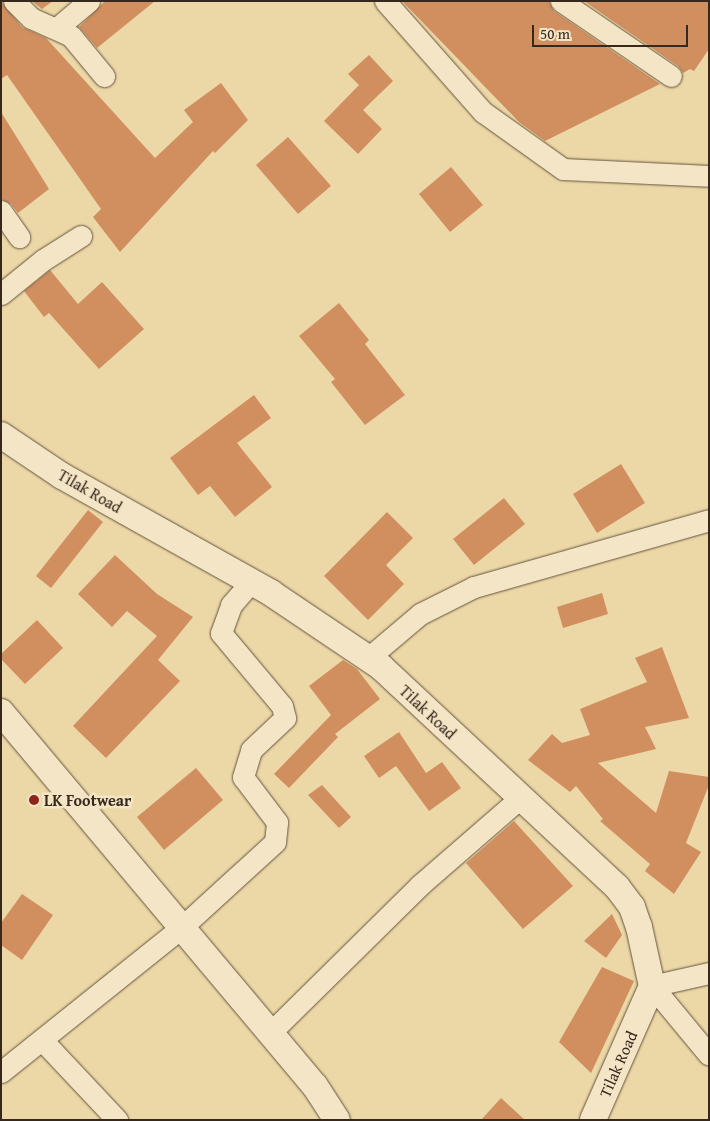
<!DOCTYPE html>
<style>
body{margin:0}
#map{position:relative;width:710px;height:1121px;overflow:hidden;background:#ecd7a6;font-family:"Gentium Book Plus",serif}
div>[style]{position:absolute}
.building>*{inset:0;background:#d18f60}
.roads{filter:drop-shadow(0 0 1px #64543f) drop-shadow(0 0 1px #64543f)}
.minor>*{height:21px;margin:-10.5px;padding:0 10.5px;transform-origin:10.5px;border-radius:10.5px;background:#f3e5c5}
.tertiary>*{height:26px;margin:-13px;padding:0 13px;transform-origin:13px;border-radius:13px;background:#f3e5c5}
.dots>*{width:14px;height:14px;translate:-50% -50%;box-sizing:border-box;border:2px solid #f3e5c5;border-radius:50%}
span{translate:-50% -50%;white-space:nowrap;text-align:center;line-height:1.15;-webkit-text-stroke:5px #f3e5c5;paint-order:stroke}
.street-label{font-size:16px;color:#37281d}
.poi-label{font-size:16px;color:#37281d;font-weight:700}
.left{translate:0 -50%;text-align:left}
.frame{position:absolute;inset:0;border:2px solid #37281d;pointer-events:none}
.scale{position:absolute;left:532px;top:25px;width:156px;height:22px;box-sizing:border-box;border:2px solid #37281d;border-top:0;padding-left:6px;font-size:15px;line-height:18px;white-space:nowrap;color:#37281d;-webkit-text-stroke:4px #f3e5c5;paint-order:stroke}
</style>
<div id="map">
<div class="building">
<i style="clip-path:polygon(1px 1px,22px 27px,46px 38px,155px 158px,193px 122px,184px 110px,221px 83px,248px 120px,215px 153px,213px 151px,120px 252px,93px 217px,101px 209px,7px 75px,1px 79px)"></i>
<i style="clip-path:polygon(32px 1px,53px 1px,42px 9px)"></i>
<i style="clip-path:polygon(105px 1px,155px 1px,97px 48px,79px 27px)"></i>
<i style="clip-path:polygon(402px 1px,549px 1px,554px 11px,660px 84px,545px 141px,519px 122px)"></i>
<i style="clip-path:polygon(584px 1px,709px 1px,709px 49px,694px 71px,690px 69px,683px 73px,678px 66px)"></i>
<i style="clip-path:polygon(369px 55px,393px 81px,363px 110px,382px 129px,358px 154px,324px 121px,359px 85px,348px 74px)"></i>
<i style="clip-path:polygon(1px 112px,49px 189px,18px 213px,11px 204px,1px 199px)"></i>
<i style="clip-path:polygon(288px 137px,331px 186px,298px 214px,256px 165px)"></i>
<i style="clip-path:polygon(451px 167px,483px 205px,450px 232px,419px 194px)"></i>
<i style="clip-path:polygon(50px 270px,78px 304px,102px 282px,144px 329px,99px 369px,49px 313px,44px 317px,24px 291px)"></i>
<i style="clip-path:polygon(339px 303px,369px 340px,365px 344px,405px 395px,365px 425px,331px 382px,335px 379px,299px 336px)"></i>
<i style="clip-path:polygon(254px 395px,271px 418px,237px 443px,272px 487px,235px 517px,210px 486px,198px 495px,170px 458px)"></i>
<i style="clip-path:polygon(621px 464px,645px 503px,597px 533px,573px 494px)"></i>
<i style="clip-path:polygon(504px 498px,525px 524px,474px 565px,453px 539px)"></i>
<i style="clip-path:polygon(88px 510px,103px 522px,51px 588px,36px 576px)"></i>
<i style="clip-path:polygon(387px 512px,413px 538px,386px 565px,404px 584px,368px 620px,324px 576px)"></i>
<i style="clip-path:polygon(115px 555px,157px 594px,193px 617px,158px 660px,180px 681px,106px 758px,73px 726px,157px 636px,127px 611px,112px 627px,78px 594px)"></i>
<i style="clip-path:polygon(602px 593px,608px 614px,563px 628px,557px 607px)"></i>
<i style="clip-path:polygon(37px 620px,63px 648px,25px 684px,1px 659px,1px 654px)"></i>
<i style="clip-path:polygon(662px 647px,689px 718px,645px 727px,656px 749px,598px 763px,656px 813px,669px 771px,709px 777px,709px 785px,686px 843px,701px 852px,674px 894px,645px 871px,650px 864px,600px 821px,603px 819px,576px 786px,570px 792px,528px 760px,552px 734px,562px 743px,590px 735px,580px 709px,647px 682px,635px 658px)"></i>
<i style="clip-path:polygon(343px 660px,357px 669px,380px 699px,335px 734px,338px 737px,289px 788px,274px 774px,331px 715px,309px 686px)"></i>
<i style="clip-path:polygon(399px 732px,426px 773px,442px 762px,461px 788px,429px 811px,396px 766px,379px 778px,364px 756px)"></i>
<i style="clip-path:polygon(196px 768px,223px 800px,164px 850px,137px 817px)"></i>
<i style="clip-path:polygon(322px 785px,351px 817px,339px 828px,308px 795px)"></i>
<i style="clip-path:polygon(514px 821px,573px 886px,523px 929px,466px 863px)"></i>
<i style="clip-path:polygon(22px 894px,53px 915px,22px 960px,1px 945px,1px 923px)"></i>
<i style="clip-path:polygon(612px 914px,622px 935px,606px 958px,584px 941px)"></i>
<i style="clip-path:polygon(602px 967px,634px 981px,591px 1073px,559px 1042px)"></i>
<i style="clip-path:polygon(501px 1098px,525px 1120px,481px 1120px)"></i>
</div>
<div class="roads">
<div class="minor">
<i style="left:14px;top:1px;width:24px;rotate:45deg"></i>
<i style="left:31px;top:18px;width:44px;rotate:24.2deg"></i>
<i style="left:71px;top:36px;width:52px;rotate:50.5deg"></i>
<i style="left:385px;top:1px;width:148px;rotate:48.6deg"></i>
<i style="left:483px;top:112px;width:98px;rotate:35.5deg"></i>
<i style="left:563px;top:169px;width:146px;rotate:2.7deg"></i>
<i style="left:561px;top:1px;width:133px;rotate:34.3deg"></i>
<i style="left:57px;top:28px;width:42px;rotate:-40.2deg"></i>
<i style="left:1px;top:211px;width:32px;rotate:55deg"></i>
<i style="left:1px;top:294px;width:54px;rotate:-39deg"></i>
<i style="left:43px;top:260px;width:45px;rotate:-32.3deg"></i>
<i style="left:367px;top:659px;width:70px;rotate:-40.3deg"></i>
<i style="left:420px;top:614px;width:60px;rotate:-26.6deg"></i>
<i style="left:474px;top:587px;width:244px;rotate:-15.9deg"></i>
<i style="left:709px;top:973px;width:58px;rotate:167.2deg"></i>
<i style="left:652px;top:986px;width:89px;rotate:50.4deg"></i>
<i style="left:270px;top:1033px;width:211px;rotate:-44.6deg"></i>
<i style="left:420px;top:885px;width:133px;rotate:-41deg"></i>
<i style="left:42px;top:1040px;width:110px;rotate:46.8deg"></i>
<i style="left:1px;top:1072px;width:232px;rotate:-38.7deg"></i>
<i style="left:182px;top:927px;width:126px;rotate:-42.4deg"></i>
<i style="left:275px;top:842px;width:20px;rotate:-84deg"></i>
<i style="left:277px;top:822px;width:56px;rotate:-127.1deg"></i>
<i style="left:243px;top:777px;width:28px;rotate:-73deg"></i>
<i style="left:251px;top:750px;width:47px;rotate:-43.3deg"></i>
<i style="left:285px;top:718px;width:12px;rotate:-104deg"></i>
<i style="left:282px;top:706px;width:95px;rotate:-129.9deg"></i>
<i style="left:221px;top:633px;width:30px;rotate:-70deg"></i>
<i style="left:231px;top:605px;width:30px;rotate:-49deg"></i>
</div>
<div class="tertiary">
<i style="left:1px;top:435px;width:73px;rotate:33.9deg"></i>
<i style="left:62px;top:476px;width:240px;rotate:29.2deg"></i>
<i style="left:271px;top:593px;width:133px;rotate:33.9deg"></i>
<i style="left:381px;top:667px;width:323px;rotate:43deg"></i>
<i style="left:617px;top:887px;width:25px;rotate:53deg"></i>
<i style="left:632px;top:907px;width:21px;rotate:71deg"></i>
<i style="left:639px;top:927px;width:60px;rotate:77.6deg"></i>
<i style="left:652px;top:986px;width:146px;rotate:113.8deg"></i>
<i style="left:1px;top:712px;width:488px;rotate:50deg"></i>
<i style="left:315px;top:1086px;width:40px;rotate:57.1deg"></i>
</div>
</div>
<div class="dots">
<i style="left:34px;top:800px;background:#8f2418"></i>
</div>
<div class="street-label">
<span style="left:90px;top:491px;rotate:30deg">Tilak Road</span>
<span style="left:428px;top:712px;rotate:43deg">Tilak Road</span>
<span style="left:618px;top:1064px;rotate:-66deg">Tilak Road</span>
</div>
<div class="poi-label">
<span class="left" style="left:44px;top:800px">LK Footwear</span>
</div>
<div class="frame"></div>
<div class="scale">50 m</div>
</div>
